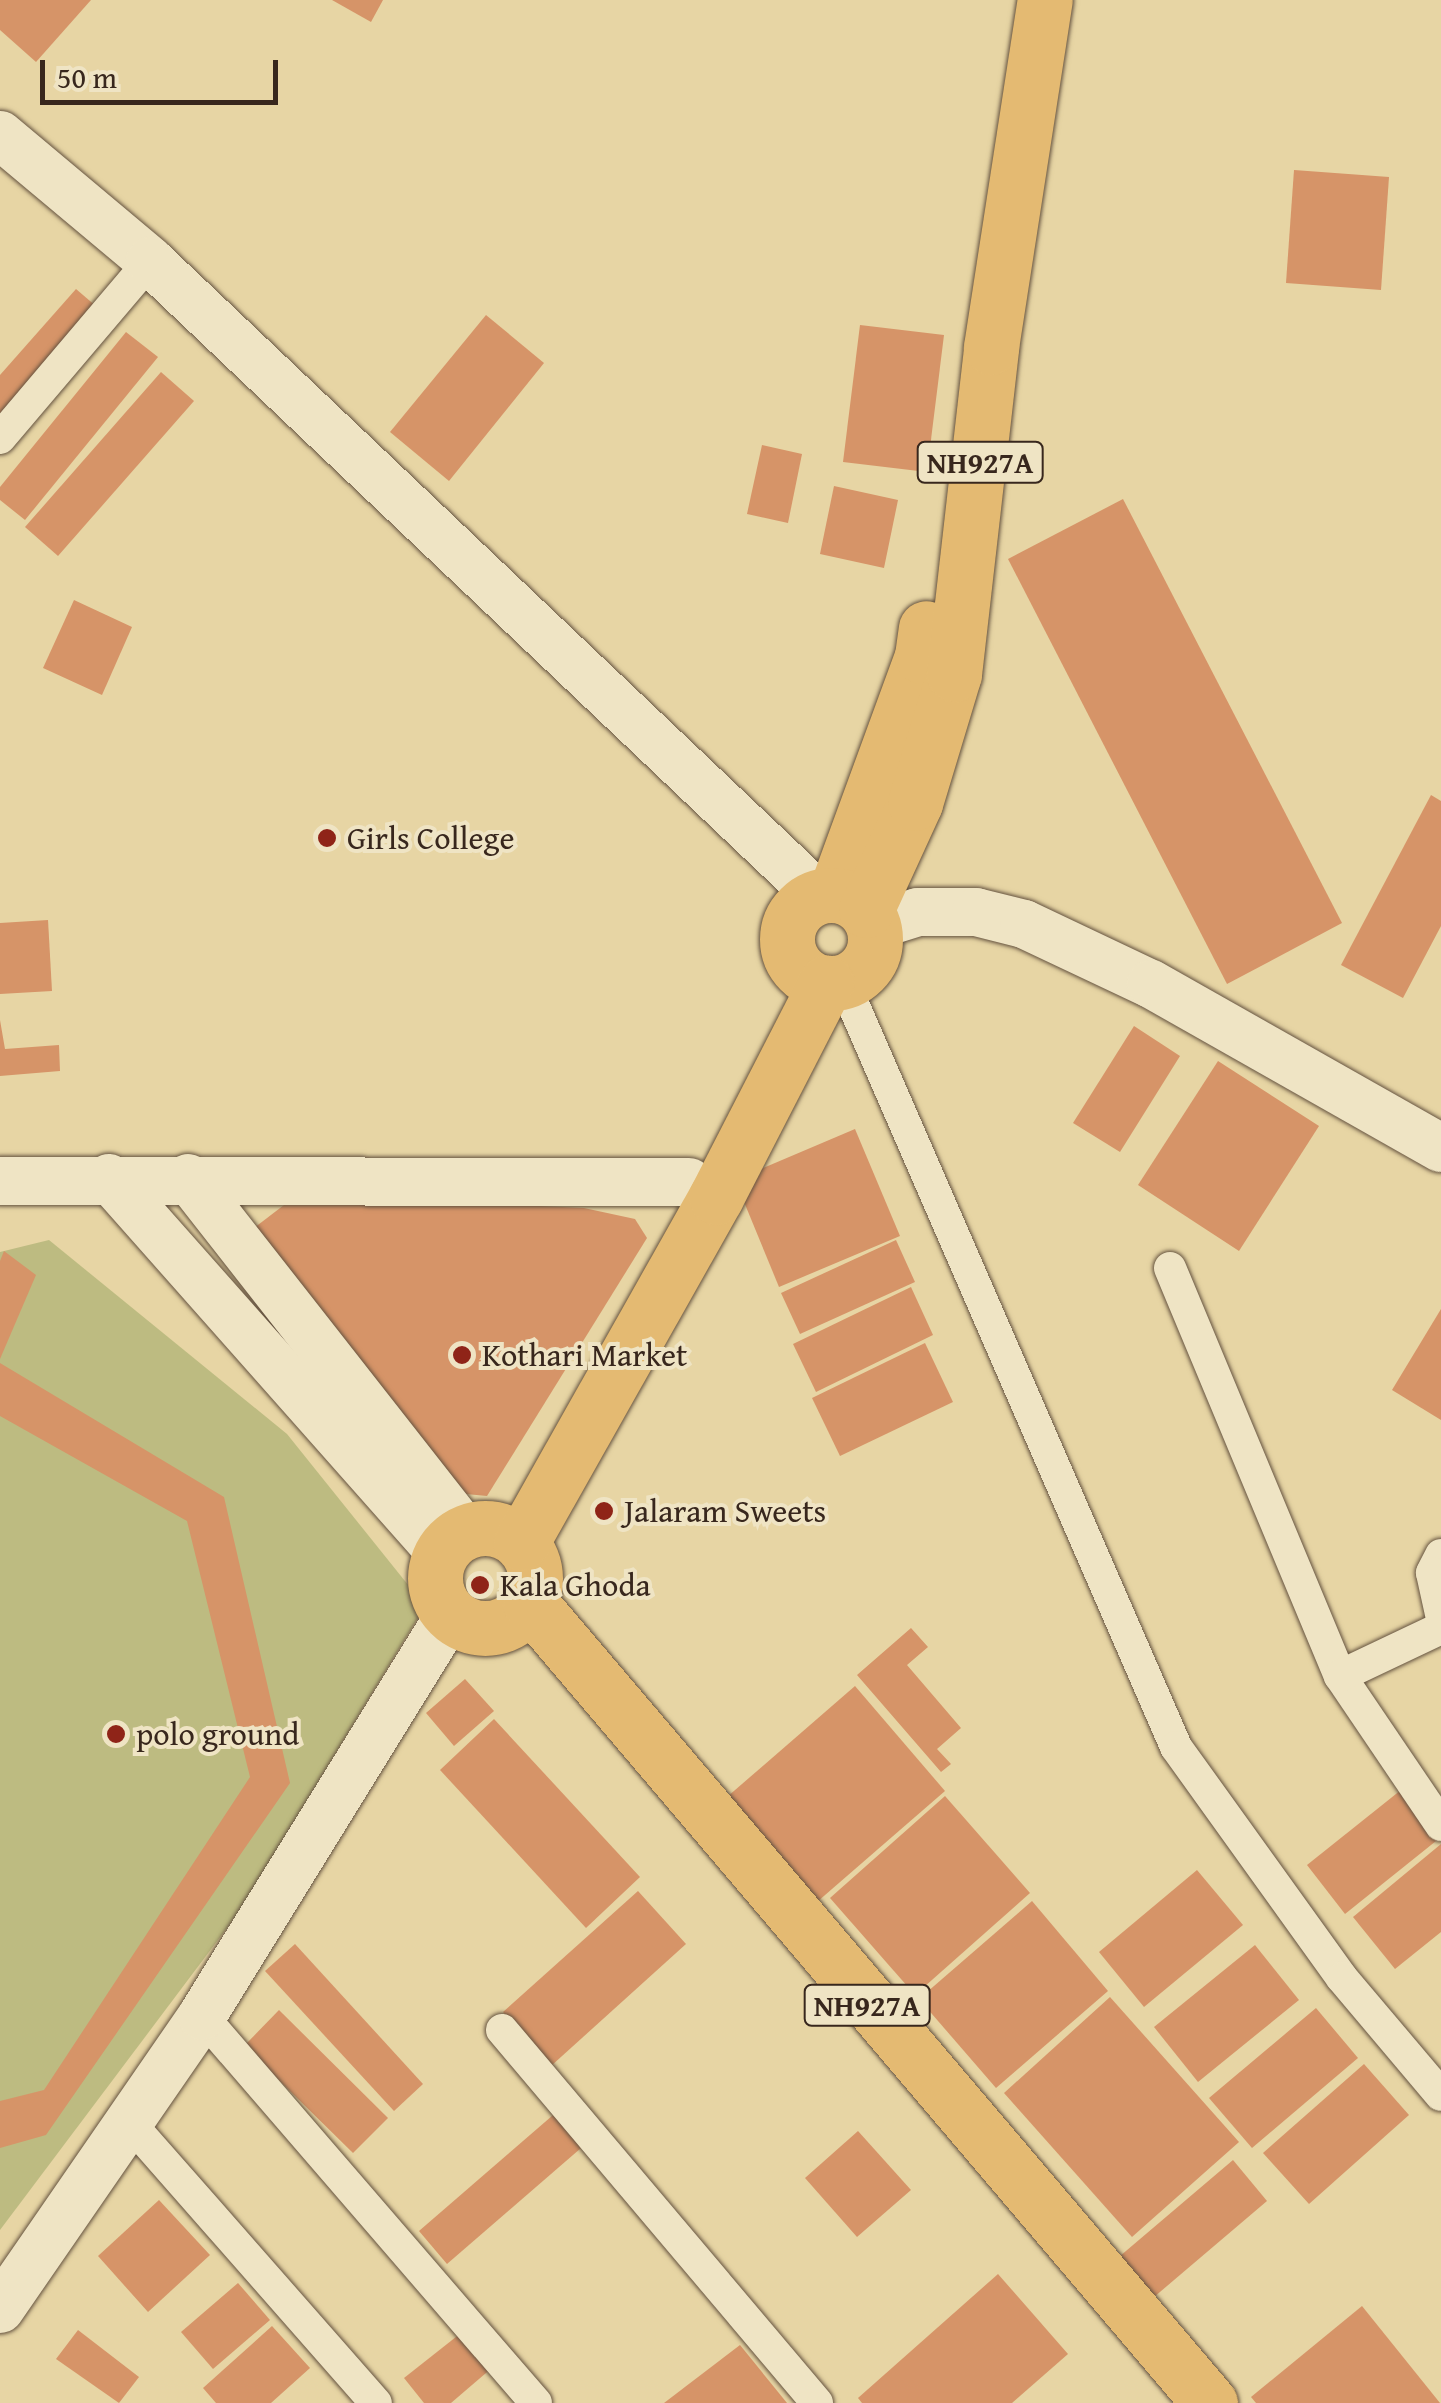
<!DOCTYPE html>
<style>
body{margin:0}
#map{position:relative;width:1441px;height:2403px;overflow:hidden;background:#e7d5a4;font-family:"Gentium Book Plus",serif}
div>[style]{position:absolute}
.green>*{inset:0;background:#bdbb81}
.building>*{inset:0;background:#d69468}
.roads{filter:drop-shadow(0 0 2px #64523f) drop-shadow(0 0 2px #64523f)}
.street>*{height:32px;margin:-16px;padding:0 16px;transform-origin:16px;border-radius:16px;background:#efe4c4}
.secondary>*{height:48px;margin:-24px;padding:0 24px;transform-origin:24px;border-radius:24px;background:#efe4c4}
.highway>*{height:55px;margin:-27.5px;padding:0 27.5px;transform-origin:27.5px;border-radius:27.5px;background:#e4ba72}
.highway>.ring{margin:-27.5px;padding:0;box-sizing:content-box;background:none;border:55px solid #e4ba72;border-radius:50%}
.dots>*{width:28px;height:28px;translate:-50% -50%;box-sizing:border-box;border:5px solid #efe4c4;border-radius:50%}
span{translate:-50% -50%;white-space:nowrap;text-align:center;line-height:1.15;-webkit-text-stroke:8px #efe4c4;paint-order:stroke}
.shield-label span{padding:2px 8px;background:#efe4c4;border:2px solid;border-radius:8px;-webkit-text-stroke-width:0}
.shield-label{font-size:30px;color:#38271d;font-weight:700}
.poi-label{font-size:32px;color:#38271d}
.left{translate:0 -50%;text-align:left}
.scale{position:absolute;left:40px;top:60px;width:238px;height:45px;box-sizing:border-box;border:5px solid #38271d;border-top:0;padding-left:12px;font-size:30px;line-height:35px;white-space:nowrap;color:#38271d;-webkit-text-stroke:8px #efe4c4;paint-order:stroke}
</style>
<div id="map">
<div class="green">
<i style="clip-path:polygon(49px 1240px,287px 1434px,425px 1606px,239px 1912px,0 2230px,0 1252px)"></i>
</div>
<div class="building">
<i style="clip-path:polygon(0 0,91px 0,36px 62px,0 30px)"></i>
<i style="clip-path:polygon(332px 0,383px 0,371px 22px)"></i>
<i style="clip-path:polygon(1294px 170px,1389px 177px,1381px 290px,1286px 283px)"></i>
<i style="clip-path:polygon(76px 289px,104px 313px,0 430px,0 375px)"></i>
<i style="clip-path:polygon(486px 315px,544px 363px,449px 481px,390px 432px)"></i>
<i style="clip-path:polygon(860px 325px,944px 335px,927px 472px,843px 462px)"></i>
<i style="clip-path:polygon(126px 332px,158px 357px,25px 520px,0 500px,0 487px)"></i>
<i style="clip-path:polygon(161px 372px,194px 401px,58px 556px,25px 527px)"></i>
<i style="clip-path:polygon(762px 445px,802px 454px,788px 523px,747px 514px)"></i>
<i style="clip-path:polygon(834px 486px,898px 500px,884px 568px,820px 554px)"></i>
<i style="clip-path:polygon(1123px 499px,1342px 923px,1227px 984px,1008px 559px)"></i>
<i style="clip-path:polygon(74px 600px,132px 627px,102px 695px,43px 668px)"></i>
<i style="clip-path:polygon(1431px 795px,1441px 801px,1441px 926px,1403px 998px,1341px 965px)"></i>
<i style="clip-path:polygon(48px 920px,52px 991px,0 994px,0 923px)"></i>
<i style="clip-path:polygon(0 1020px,5px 1049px,59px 1045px,60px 1071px,0 1076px)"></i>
<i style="clip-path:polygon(1134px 1026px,1180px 1056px,1120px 1152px,1073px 1123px)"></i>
<i style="clip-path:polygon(1218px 1061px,1319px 1126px,1239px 1251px,1138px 1185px)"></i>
<i style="clip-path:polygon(855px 1129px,900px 1236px,779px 1287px,735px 1180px)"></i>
<i style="clip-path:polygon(434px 1201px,584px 1208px,635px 1219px,647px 1238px,487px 1496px,466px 1494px,450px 1478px,254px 1228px,284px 1205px)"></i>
<i style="clip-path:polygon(896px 1240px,915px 1282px,800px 1334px,781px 1293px)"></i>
<i style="clip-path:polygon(4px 1251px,36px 1275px,0 1359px,0 1261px)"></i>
<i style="clip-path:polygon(911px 1287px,933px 1335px,816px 1392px,793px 1344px)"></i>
<i style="clip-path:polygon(1441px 1309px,1441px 1420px,1392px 1390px)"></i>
<i style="clip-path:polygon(925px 1343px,953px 1402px,840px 1456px,812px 1398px)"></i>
<i style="clip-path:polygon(0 1363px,224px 1497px,290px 1783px,46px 2135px,0 2148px,0 2101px,44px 2090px,250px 1777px,187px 1521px,0 1416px)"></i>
<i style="clip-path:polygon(911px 1628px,928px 1647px,907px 1665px,961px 1728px,937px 1749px,951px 1764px,941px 1772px,857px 1675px)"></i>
<i style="clip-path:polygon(465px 1679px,494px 1711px,454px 1746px,426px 1713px)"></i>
<i style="clip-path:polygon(855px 1686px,945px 1791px,817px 1902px,727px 1797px)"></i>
<i style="clip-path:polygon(494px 1719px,640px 1877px,586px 1928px,440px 1770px)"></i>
<i style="clip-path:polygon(1411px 1782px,1441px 1837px,1345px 1914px,1307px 1865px)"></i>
<i style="clip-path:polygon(945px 1796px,1030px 1893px,915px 1995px,830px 1898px)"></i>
<i style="clip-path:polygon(1441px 1844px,1441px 1932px,1395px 1969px,1353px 1917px)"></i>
<i style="clip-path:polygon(1197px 1870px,1243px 1925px,1144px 2007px,1099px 1952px)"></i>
<i style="clip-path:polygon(638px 1891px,686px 1944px,551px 2066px,503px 2012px)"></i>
<i style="clip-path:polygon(1032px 1901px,1108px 1991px,996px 2088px,919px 1999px)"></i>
<i style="clip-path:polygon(295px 1944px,423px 2084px,394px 2111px,265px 1971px)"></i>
<i style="clip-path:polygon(1255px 1945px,1299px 2000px,1198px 2082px,1154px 2027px)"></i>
<i style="clip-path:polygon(1110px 1997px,1239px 2142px,1132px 2237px,1004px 2093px)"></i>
<i style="clip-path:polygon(1316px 2008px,1358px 2058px,1252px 2148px,1209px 2098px)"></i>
<i style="clip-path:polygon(279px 2010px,388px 2118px,353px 2153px,244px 2046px)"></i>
<i style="clip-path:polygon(1364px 2064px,1409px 2115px,1309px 2204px,1263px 2153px)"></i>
<i style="clip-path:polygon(560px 2109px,588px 2142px,447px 2264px,419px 2231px)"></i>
<i style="clip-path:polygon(858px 2131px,911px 2190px,857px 2237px,805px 2178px)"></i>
<i style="clip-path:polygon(1233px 2160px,1267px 2201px,1147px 2303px,1113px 2262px)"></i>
<i style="clip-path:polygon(159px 2200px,210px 2255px,148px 2312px,98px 2256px)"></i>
<i style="clip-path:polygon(998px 2274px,1068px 2354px,1012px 2403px,862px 2403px,858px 2398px)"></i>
<i style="clip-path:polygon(238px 2283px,270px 2320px,213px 2369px,181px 2332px)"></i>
<i style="clip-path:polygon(1362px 2306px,1440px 2403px,1256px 2403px,1251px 2397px)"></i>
<i style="clip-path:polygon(272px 2326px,310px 2368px,271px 2403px,216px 2403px,203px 2388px)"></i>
<i style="clip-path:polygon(78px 2330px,139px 2377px,119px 2403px,56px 2359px)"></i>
<i style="clip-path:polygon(461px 2333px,493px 2367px,451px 2403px,424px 2403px,404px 2378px)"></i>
<i style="clip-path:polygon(740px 2345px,787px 2403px,664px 2403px)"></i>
</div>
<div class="roads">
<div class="street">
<i style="left:0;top:438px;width:232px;rotate:-49.7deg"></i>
<i style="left:843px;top:981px;width:835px;rotate:66.5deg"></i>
<i style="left:1176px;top:1747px;width:284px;rotate:54.3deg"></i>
<i style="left:1342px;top:1978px;width:153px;rotate:49.8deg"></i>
<i style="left:1170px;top:1268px;width:442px;rotate:67.4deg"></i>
<i style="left:1340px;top:1676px;width:180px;rotate:55.9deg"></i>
<i style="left:1441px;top:1555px;width:20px;rotate:117deg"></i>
<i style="left:1432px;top:1573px;width:42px;rotate:77.6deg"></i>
<i style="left:1340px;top:1676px;width:112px;rotate:-25.4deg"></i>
<i style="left:202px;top:2016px;width:511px;rotate:49.2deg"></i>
<i style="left:502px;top:2030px;width:488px;rotate:49.8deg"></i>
<i style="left:129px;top:2122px;width:374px;rotate:48.7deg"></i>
</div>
<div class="secondary">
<i style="left:0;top:135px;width:196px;rotate:40deg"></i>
<i style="left:150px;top:261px;width:922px;rotate:43.51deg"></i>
<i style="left:873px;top:926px;width:47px;rotate:-17.3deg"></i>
<i style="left:918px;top:912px;width:58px"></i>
<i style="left:976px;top:912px;width:49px;rotate:14deg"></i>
<i style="left:1024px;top:924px;width:140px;rotate:25.3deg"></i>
<i style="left:1151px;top:984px;width:333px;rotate:29.5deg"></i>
<i style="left:109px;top:1178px;width:501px;rotate:48.48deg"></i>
<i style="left:188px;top:1178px;width:447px;rotate:51.9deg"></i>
<i style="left:0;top:1181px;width:689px;rotate:0.08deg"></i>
<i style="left:0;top:2309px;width:356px;rotate:-55.4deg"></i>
<i style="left:202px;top:2016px;width:470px;rotate:-58.3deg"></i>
</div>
<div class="highway">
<i style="left:835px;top:894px;width:253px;rotate:-69.9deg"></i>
<i style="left:922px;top:656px;width:28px;rotate:-82deg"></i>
<i class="ring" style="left:787px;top:895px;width:33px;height:33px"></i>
<i style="left:866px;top:910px;width:118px;rotate:-65.4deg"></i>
<i style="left:915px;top:803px;width:135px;rotate:-73.2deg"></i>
<i style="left:954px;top:674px;width:329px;rotate:-83.5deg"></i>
<i style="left:991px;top:347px;width:351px;rotate:-81.2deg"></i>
<i class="ring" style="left:435px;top:1528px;width:45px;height:45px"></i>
<i style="left:521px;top:1543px;width:397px;rotate:-60.6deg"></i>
<i style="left:716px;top:1197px;width:241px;rotate:-62.8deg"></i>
<i style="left:530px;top:1603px;width:1050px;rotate:49.64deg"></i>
</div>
</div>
<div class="dots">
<i style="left:327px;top:838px;background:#8f2418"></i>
<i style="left:462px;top:1355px;background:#8f2418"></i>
<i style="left:604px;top:1511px;background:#8f2418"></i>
<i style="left:480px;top:1585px;background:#8f2418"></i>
<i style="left:116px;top:1734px;background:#8f2418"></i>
</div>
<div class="shield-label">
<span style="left:980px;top:462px">NH927A</span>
<span style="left:867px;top:2005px">NH927A</span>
</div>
<div class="poi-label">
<span class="left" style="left:347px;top:838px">Girls College</span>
<span class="left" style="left:482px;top:1355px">Kothari Market</span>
<span class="left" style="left:624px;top:1511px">Jalaram Sweets</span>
<span class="left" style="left:500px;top:1585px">Kala Ghoda</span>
<span class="left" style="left:136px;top:1734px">polo ground</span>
</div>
<div class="scale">50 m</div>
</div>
